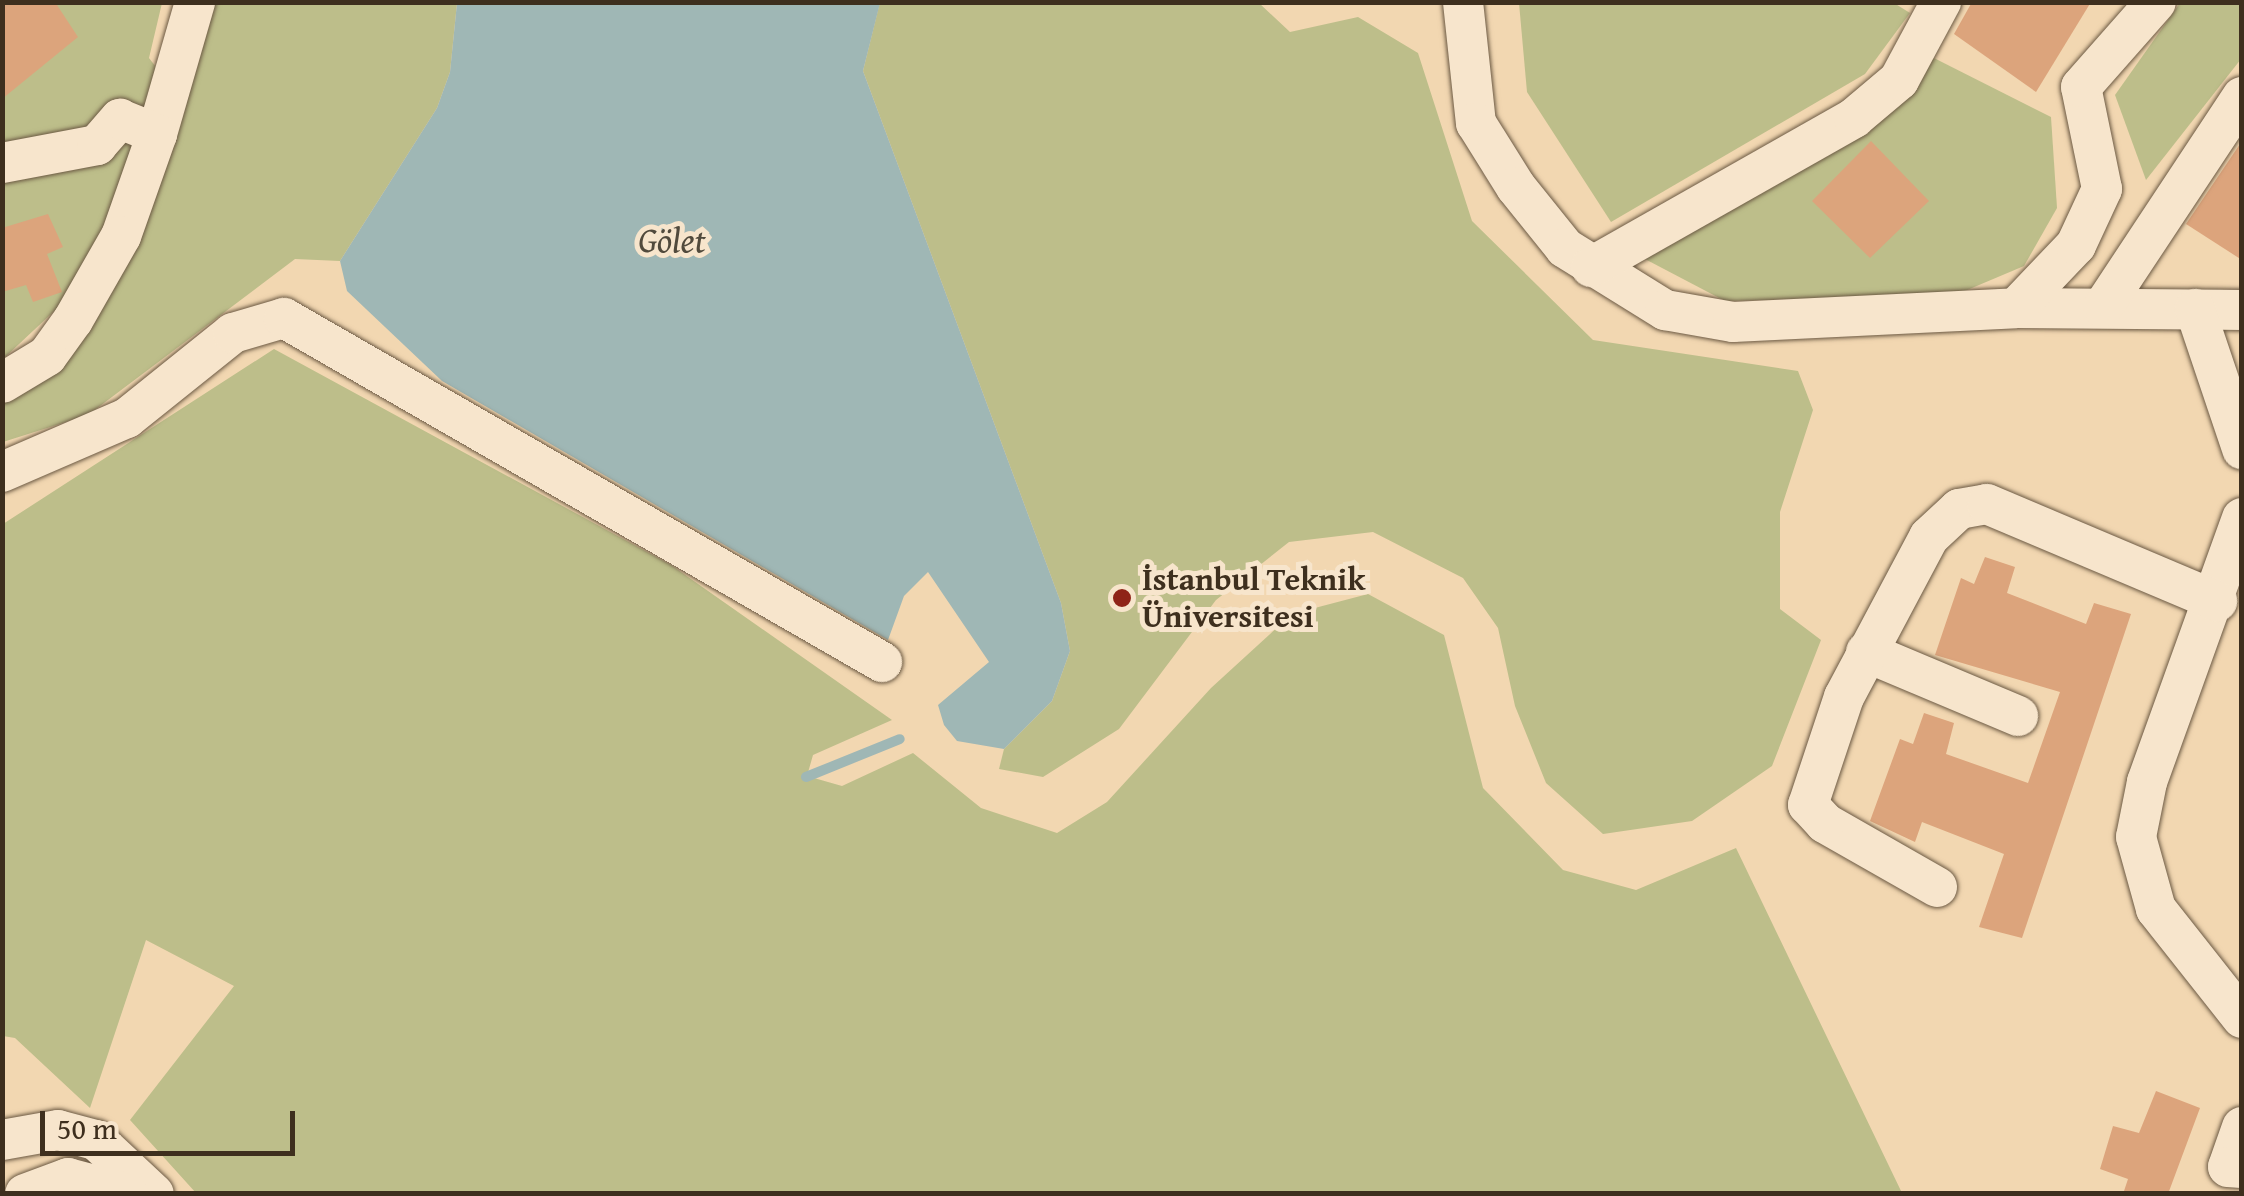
<!DOCTYPE html>
<meta charset="utf-8">
<style>
body{margin:0}
#map{position:relative;width:2244px;height:1196px;overflow:hidden;background:#f2d7b1;font-family:"Gentium Book Plus",serif}
div>[style]{position:absolute}
.green>*{inset:0;background:#bdbe8a}
.water>*{inset:0;background:#9fb7b5}
.stream>*{height:10px;margin:-5px;padding:0 5px;transform-origin:5px;border-radius:5px;background:#9fb7b5}
.building>*{inset:0;background:#dca47c}
.roads{filter:drop-shadow(0 0 2px #6b5943) drop-shadow(0 0 2px #6b5943)}
.minor>*{height:40px;margin:-20px;padding:0 20px;transform-origin:20px;border-radius:20px;background:#f7e5cc}
.dots>*{width:28px;height:28px;translate:-50% -50%;box-sizing:border-box;border:5px solid #f7e5cc;border-radius:50%}
span{translate:-50% -50%;white-space:nowrap;text-align:center;line-height:1.15;-webkit-text-stroke:10px #f7e5cc;paint-order:stroke}
.poi-label{font-size:32px;color:#3e2f1e;font-weight:700}
.left{translate:0 -50%;text-align:left}
.water-label{font-size:35px;color:#514a3c;font-style:italic}
.frame{position:absolute;inset:0;border:5px solid #3e2f1e;pointer-events:none}
.scale{position:absolute;left:40px;top:1111px;width:255px;height:45px;box-sizing:border-box;border:5px solid #3e2f1e;border-top:0;padding-left:12px;font-size:30px;line-height:35px;white-space:nowrap;color:#3e2f1e;-webkit-text-stroke:8px #f7e5cc;paint-order:stroke}
</style>
<div id="map">
<div class="green">
<i style="clip-path:polygon(880px 2px,1259px 3px,1290px 32px,1358px 17px,1418px 53px,1472px 221px,1593px 340px,1798px 371px,1813px 410px,1780px 512px,1780px 609px,1821px 640px,1772px 766px,1692px 821px,1603px 834px,1546px 783px,1515px 706px,1498px 628px,1463px 578px,1373px 532px,1289px 542px,1216px 600px,1119px 729px,1043px 777px,999px 769px,1004px 749px,1052px 701px,1070px 651px,1061px 603px,863px 71px)"></i>
<i style="clip-path:polygon(3px 3px,162px 3px,149px 58px,163px 76px,124px 204px,65px 301px,3px 359px)"></i>
<i style="clip-path:polygon(209px 3px,457px 3px,450px 72px,437px 108px,340px 261px,295px 259px,88px 415px,3px 442px,3px 383px,47px 356px)"></i>
<i style="clip-path:polygon(1894px 3px,1910px 13px,1865px 74px,1611px 222px,1527px 92px,1519px 3px)"></i>
<i style="clip-path:polygon(2180px 3px,2241px 3px,2241px 59px,2146px 180px,2115px 95px)"></i>
<i style="clip-path:polygon(1926px 54px,2051px 117px,2057px 208px,2024px 266px,1953px 296px,1725px 301px,1643px 258px)"></i>
<i style="clip-path:polygon(274px 349px,671px 565px,892px 720px,813px 755px,807px 776px,842px 786px,913px 753px,981px 808px,1057px 833px,1107px 802px,1211px 688px,1292px 614px,1368px 594px,1444px 635px,1483px 788px,1563px 870px,1636px 890px,1736px 848px,1902px 1193px,196px 1193px,130px 1120px,234px 986px,146px 940px,90px 1108px,15px 1038px,3px 1036px,3px 524px)"></i>
</div>
<div class="water">
<i style="clip-path:polygon(457px 3px,880px 3px,863px 71px,1061px 603px,1070px 651px,1052px 701px,1004px 749px,957px 741px,944px 725px,938px 705px,989px 662px,928px 572px,904px 596px,888px 640px,442px 381px,347px 291px,340px 261px,437px 108px,450px 72px)"></i>
</div>
<div class="stream">
<i style="left:806px;top:777px;width:101px;rotate:-22deg"></i>
</div>
<div class="building">
<i style="clip-path:polygon(2px 2px,55px 2px,78px 37px,2px 99px)"></i>
<i style="clip-path:polygon(1972px 2px,2091px 2px,2036px 92px,1954px 34px)"></i>
<i style="clip-path:polygon(1871px 141px,1929px 201px,1870px 258px,1812px 201px)"></i>
<i style="clip-path:polygon(2242px 141px,2242px 260px,2186px 224px)"></i>
<i style="clip-path:polygon(48px 214px,63px 247px,47px 254px,62px 292px,33px 302px,26px 285px,2px 292px,2px 228px)"></i>
<i style="clip-path:polygon(1985px 557px,2015px 567px,2007px 593px,2086px 624px,2094px 603px,2131px 614px,2022px 938px,1979px 927px,2004px 854px,1922px 822px,1915px 842px,1870px 821px,1900px 739px,1913px 744px,1924px 713px,1954px 723px,1946px 754px,2028px 783px,2060px 692px,1935px 655px,1961px 578px,1974px 584px)"></i>
<i style="clip-path:polygon(2156px 1091px,2200px 1108px,2168px 1194px,2123px 1194px,2128px 1179px,2100px 1169px,2113px 1126px,2139px 1133px)"></i>
</div>
<div class="roads">
<div class="minor">
<i style="left:1463px;top:2px;width:122px;rotate:83.9deg"></i>
<i style="left:1476px;top:123px;width:75px;rotate:58deg"></i>
<i style="left:1516px;top:187px;width:78px;rotate:51.2deg"></i>
<i style="left:1565px;top:248px;width:118px;rotate:31.8deg"></i>
<i style="left:1665px;top:310px;width:69px;rotate:10deg"></i>
<i style="left:1733px;top:322px;width:283px;rotate:-2.8deg"></i>
<i style="left:2016px;top:308px;width:226px;rotate:0.5deg"></i>
<i style="left:157px;top:134px;width:137px;rotate:-73.9deg"></i>
<i style="left:2px;top:163px;width:97px;rotate:-10.7deg"></i>
<i style="left:97px;top:145px;width:35px;rotate:-49deg"></i>
<i style="left:120px;top:119px;width:40px;rotate:22deg"></i>
<i style="left:157px;top:134px;width:108px;rotate:109.4deg"></i>
<i style="left:121px;top:236px;width:97px;rotate:119.7deg"></i>
<i style="left:73px;top:320px;width:44px;rotate:125.8deg"></i>
<i style="left:47px;top:356px;width:52px;rotate:149deg"></i>
<i style="left:1591px;top:267px;width:302px;rotate:-29.5deg"></i>
<i style="left:1854px;top:118px;width:59px;rotate:-40.2deg"></i>
<i style="left:1899px;top:80px;width:89px;rotate:-61.7deg"></i>
<i style="left:2103px;top:307px;width:252px;rotate:-56.5deg"></i>
<i style="left:2016px;top:308px;width:87px;rotate:-46.4deg"></i>
<i style="left:2076px;top:245px;width:62px;rotate:-65.1deg"></i>
<i style="left:2102px;top:189px;width:104px;rotate:-101.6deg"></i>
<i style="left:2081px;top:87px;width:113px;rotate:-48.6deg"></i>
<i style="left:2195px;top:309px;width:148px;rotate:71.4deg"></i>
<i style="left:2px;top:472px;width:136px;rotate:-23.4deg"></i>
<i style="left:127px;top:418px;width:136px;rotate:-38.7deg"></i>
<i style="left:233px;top:333px;width:53px;rotate:-16.4deg"></i>
<i style="left:284px;top:318px;width:690px;rotate:29.91deg"></i>
<i style="left:2242px;top:518px;width:281px;rotate:109.8deg"></i>
<i style="left:2147px;top:782px;width:56px;rotate:101.3deg"></i>
<i style="left:2136px;top:837px;width:75px;rotate:74.5deg"></i>
<i style="left:2156px;top:909px;width:139px;rotate:51.7deg"></i>
<i style="left:1866px;top:652px;width:165px;rotate:22.8deg"></i>
<i style="left:1937px;top:887px;width:129px;rotate:-150.3deg"></i>
<i style="left:1825px;top:823px;width:25px;rotate:-133deg"></i>
<i style="left:1808px;top:805px;width:114px;rotate:-71.6deg"></i>
<i style="left:1844px;top:697px;width:181px;rotate:-62deg"></i>
<i style="left:1929px;top:537px;width:41px;rotate:-43deg"></i>
<i style="left:1959px;top:509px;width:28px;rotate:-10deg"></i>
<i style="left:1987px;top:504px;width:250px;rotate:22.9deg"></i>
<i style="left:2242px;top:1127px;width:42px;rotate:109.3deg"></i>
<i style="left:2228px;top:1167px;width:14px;rotate:4deg"></i>
<i style="left:2px;top:1140px;width:57px;rotate:-10.1deg"></i>
<i style="left:58px;top:1130px;width:39px;rotate:15deg"></i>
<i style="left:96px;top:1140px;width:79px;rotate:43deg"></i>
<i style="left:25px;top:1194px;width:46px;rotate:-20.4deg"></i>
<i style="left:68px;top:1178px;width:62px;rotate:14.9deg"></i>
</div>
</div>
<div class="dots">
<i style="left:1122px;top:598px;background:#8f2418"></i>
</div>
<div class="poi-label">
<span class="left" style="left:1142px;top:598px">İstanbul Teknik<br>Üniversitesi</span>
</div>
<div class="water-label">
<span style="left:672px;top:240px">Gölet</span>
</div>
<div class="frame"></div>
<div class="scale">50 m</div>
</div>
